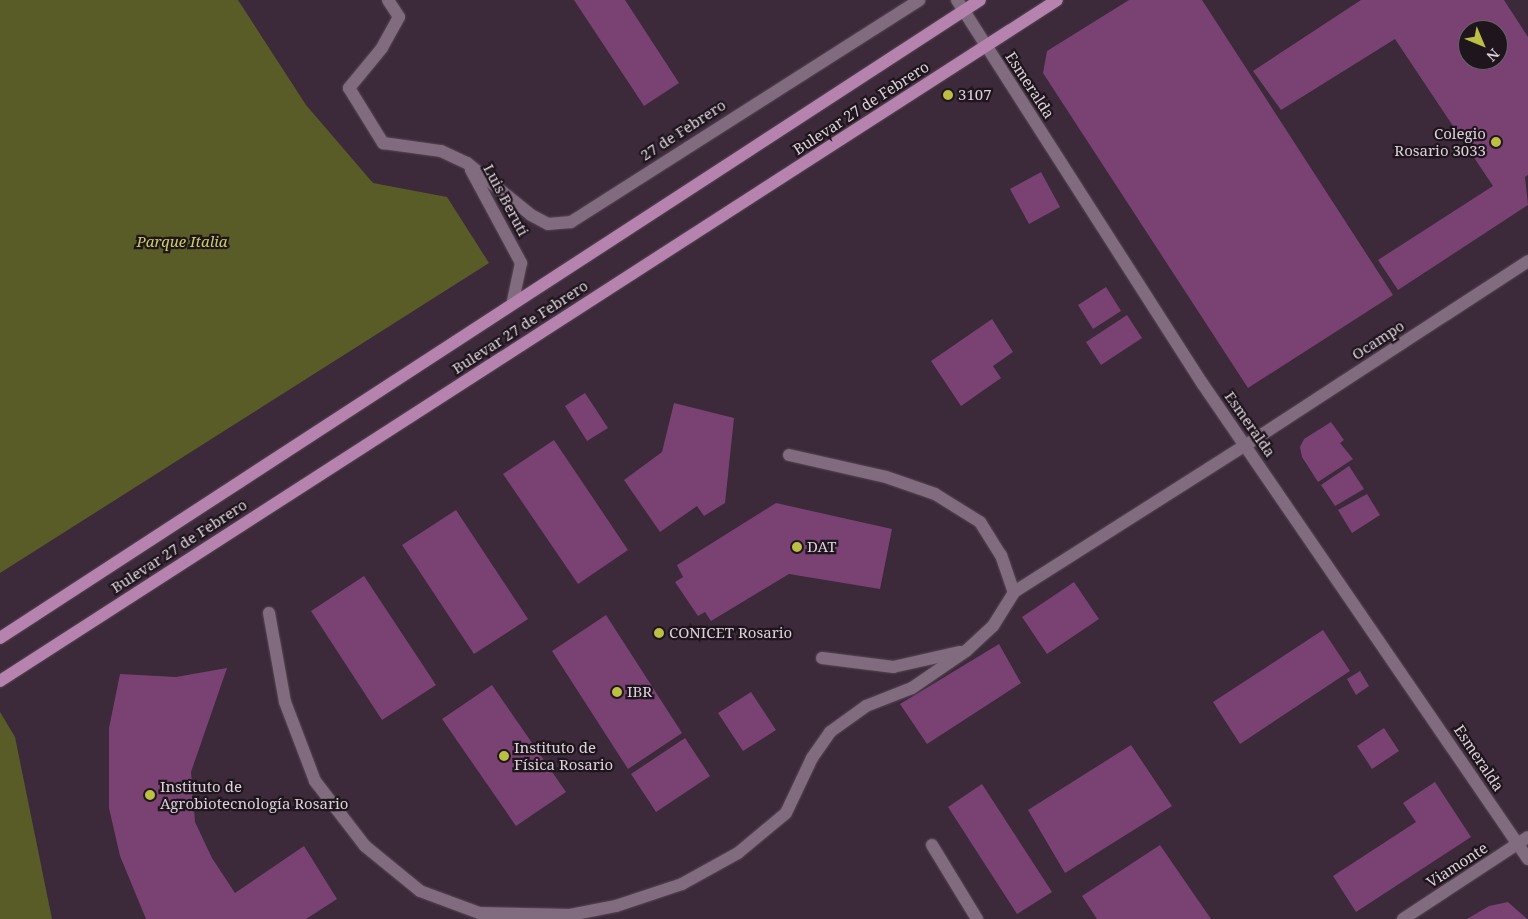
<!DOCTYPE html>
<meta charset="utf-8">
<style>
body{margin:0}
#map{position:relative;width:1528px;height:919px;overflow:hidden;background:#3c293a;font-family:"Noto Serif",serif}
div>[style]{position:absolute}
.green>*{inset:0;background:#5a5c27}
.building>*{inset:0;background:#794273}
.roads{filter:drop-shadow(0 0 1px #574755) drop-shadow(0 0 1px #574755)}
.service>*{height:12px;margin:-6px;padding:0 6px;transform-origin:6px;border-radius:6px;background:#816b7e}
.minor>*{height:12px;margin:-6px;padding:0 6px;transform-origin:6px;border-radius:6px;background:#816b7e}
.primary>*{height:12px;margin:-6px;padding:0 6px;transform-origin:6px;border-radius:6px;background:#b583ae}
.dots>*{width:14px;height:14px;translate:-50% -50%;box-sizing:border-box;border:2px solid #1e151d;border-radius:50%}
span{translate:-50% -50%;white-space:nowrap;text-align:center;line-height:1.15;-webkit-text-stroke:4.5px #1e151d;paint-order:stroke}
.street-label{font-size:15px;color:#ded1dc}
.poi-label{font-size:15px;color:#ded1dc}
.left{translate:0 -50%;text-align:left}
.right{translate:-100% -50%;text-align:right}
.park-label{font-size:15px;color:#cbcf63;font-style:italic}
.north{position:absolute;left:1458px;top:20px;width:50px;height:50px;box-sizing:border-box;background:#1e151d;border:1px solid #6b6069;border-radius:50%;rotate:135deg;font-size:14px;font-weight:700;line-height:20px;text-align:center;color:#ded1dc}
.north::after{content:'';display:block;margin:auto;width:18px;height:22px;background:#bcbf44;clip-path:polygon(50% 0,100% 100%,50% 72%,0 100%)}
</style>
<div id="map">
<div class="green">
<i style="clip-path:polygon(0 0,238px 0,306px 105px,373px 183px,447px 197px,489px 263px,0 573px)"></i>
<i style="clip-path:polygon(0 712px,15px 737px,52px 919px,0 919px)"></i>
</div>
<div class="building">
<i style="clip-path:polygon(574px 0,625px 0,679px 83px,644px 106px)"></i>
<i style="clip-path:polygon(1129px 0,1202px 0,1393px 295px,1248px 388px,1043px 73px,1047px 51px)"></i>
<i style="clip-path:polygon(evenodd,1361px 0,1504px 0,1528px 37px,1528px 175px,1525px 177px,1528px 205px,1398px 290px,1378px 260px,1493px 186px,1395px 39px,1281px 110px,1253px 71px,1361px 0,1468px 30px,1498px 30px,1498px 60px,1468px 60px,1468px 30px)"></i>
<i style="clip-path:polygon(1041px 172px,1060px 207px,1029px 224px,1010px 189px)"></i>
<i style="clip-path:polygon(1106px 287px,1121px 311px,1093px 329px,1078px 305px)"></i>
<i style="clip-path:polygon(1127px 315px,1142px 338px,1101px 365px,1086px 342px)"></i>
<i style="clip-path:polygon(992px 319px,1013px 352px,993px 366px,1001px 378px,961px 406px,931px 361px)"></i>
<i style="clip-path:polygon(585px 393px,608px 428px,587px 441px,565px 406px)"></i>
<i style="clip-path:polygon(674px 403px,734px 418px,725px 503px,704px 516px,697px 506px,660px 532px,624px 480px,662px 452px)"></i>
<i style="clip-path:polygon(1331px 422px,1344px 440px,1340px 443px,1353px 459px,1318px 482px,1302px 457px,1300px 447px,1304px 439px)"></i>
<i style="clip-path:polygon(554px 440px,628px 550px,578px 584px,503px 474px)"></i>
<i style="clip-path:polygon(1349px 466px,1364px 489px,1335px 506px,1321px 485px)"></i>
<i style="clip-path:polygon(1367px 494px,1380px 515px,1352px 533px,1338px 510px)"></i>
<i style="clip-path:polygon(776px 503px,892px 529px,880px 589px,789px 574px,711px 621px,705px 612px,698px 616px,675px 582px,683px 577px,677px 565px)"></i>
<i style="clip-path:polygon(456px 510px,528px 619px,474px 654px,402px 545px)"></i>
<i style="clip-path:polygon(364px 576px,436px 685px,382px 720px,311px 611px)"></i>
<i style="clip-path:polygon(1074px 582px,1099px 619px,1047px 654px,1022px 617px)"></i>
<i style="clip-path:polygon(606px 615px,682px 733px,628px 769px,552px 651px)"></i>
<i style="clip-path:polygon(1323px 630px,1350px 671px,1240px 744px,1213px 702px)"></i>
<i style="clip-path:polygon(999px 644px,1021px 683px,927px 744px,900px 704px)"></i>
<i style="clip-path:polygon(227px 668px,191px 772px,195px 822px,212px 858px,235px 893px,304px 846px,337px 899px,306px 919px,146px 919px,120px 856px,109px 808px,109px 728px,120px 674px,176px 677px)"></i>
<i style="clip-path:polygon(1360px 671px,1369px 686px,1356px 695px,1347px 679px)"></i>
<i style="clip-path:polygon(492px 685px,566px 792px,516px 826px,442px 719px)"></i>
<i style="clip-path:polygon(751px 692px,776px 730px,743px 751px,718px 713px)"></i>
<i style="clip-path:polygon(1384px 728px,1399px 751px,1372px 769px,1357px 746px)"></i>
<i style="clip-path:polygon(685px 738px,710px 776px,656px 812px,631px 774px)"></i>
<i style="clip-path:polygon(1131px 745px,1172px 806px,1065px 873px,1028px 810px)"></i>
<i style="clip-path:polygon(1435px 782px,1471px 837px,1356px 912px,1333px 876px,1416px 822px,1403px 803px)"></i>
<i style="clip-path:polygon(982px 784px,1052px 892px,1017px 914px,948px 807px)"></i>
<i style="clip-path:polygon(1160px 845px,1211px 919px,1097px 919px,1082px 896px)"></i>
<i style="clip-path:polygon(1508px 902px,1527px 919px,1467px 919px,1489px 906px)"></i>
</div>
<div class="roads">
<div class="service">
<i style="left:789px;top:455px;width:99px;rotate:12.8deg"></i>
<i style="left:886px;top:477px;width:52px;rotate:19.1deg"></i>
<i style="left:935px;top:494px;width:53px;rotate:31.9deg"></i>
<i style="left:980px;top:522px;width:39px;rotate:58deg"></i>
<i style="left:1001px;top:555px;width:39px;rotate:71deg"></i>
<i style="left:269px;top:613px;width:90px;rotate:79.8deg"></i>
<i style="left:285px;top:702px;width:85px;rotate:69.2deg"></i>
<i style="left:315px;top:781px;width:82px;rotate:52.4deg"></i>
<i style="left:365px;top:846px;width:71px;rotate:39.3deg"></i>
<i style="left:420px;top:891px;width:63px;rotate:20.4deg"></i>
<i style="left:479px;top:913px;width:91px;rotate:1.3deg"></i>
<i style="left:570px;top:915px;width:47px;rotate:-11.1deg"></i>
<i style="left:616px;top:906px;width:70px;rotate:-18.4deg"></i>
<i style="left:682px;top:884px;width:64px;rotate:-29deg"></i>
<i style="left:738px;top:853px;width:62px;rotate:-39.8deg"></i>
<i style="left:786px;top:813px;width:61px;rotate:-64.7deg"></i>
<i style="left:812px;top:758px;width:32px;rotate:-55deg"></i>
<i style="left:830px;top:732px;width:44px;rotate:-35.8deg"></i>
<i style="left:866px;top:706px;width:49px;rotate:-21.4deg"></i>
<i style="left:912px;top:688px;width:65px;rotate:-34.4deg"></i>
<i style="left:966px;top:651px;width:37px;rotate:-43deg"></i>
<i style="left:993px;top:626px;width:40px;rotate:-58deg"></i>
<i style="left:1014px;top:592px;width:275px;rotate:-32.4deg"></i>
<i style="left:822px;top:658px;width:72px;rotate:7.2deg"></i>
<i style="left:893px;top:667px;width:69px;rotate:-12.6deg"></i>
<i style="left:932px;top:845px;width:87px;rotate:58.7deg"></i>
</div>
<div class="minor">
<i style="left:388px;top:0;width:20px;rotate:57deg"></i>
<i style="left:399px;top:17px;width:35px;rotate:119deg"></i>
<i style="left:382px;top:48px;width:52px;rotate:129.5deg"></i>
<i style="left:349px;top:88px;width:65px;rotate:58.3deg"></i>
<i style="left:383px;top:143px;width:59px;rotate:7.9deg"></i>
<i style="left:441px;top:151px;width:29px;rotate:25deg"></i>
<i style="left:467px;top:163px;width:82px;rotate:39.1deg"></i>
<i style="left:531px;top:215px;width:19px;rotate:28deg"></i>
<i style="left:548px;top:224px;width:23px;rotate:-5deg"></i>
<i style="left:571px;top:222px;width:413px;rotate:-32.5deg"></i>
<i style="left:957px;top:0;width:455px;rotate:57.4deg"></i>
<i style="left:1202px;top:383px;width:577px;rotate:55.59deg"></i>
<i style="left:471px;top:170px;width:106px;rotate:61.7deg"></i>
<i style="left:521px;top:263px;width:39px;rotate:102deg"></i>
<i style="left:1246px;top:445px;width:337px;rotate:-33.1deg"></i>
<i style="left:1403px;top:919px;width:149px;rotate:-33.3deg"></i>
</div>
<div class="primary">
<i style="left:0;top:638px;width:1169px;rotate:-33.06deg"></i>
<i style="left:0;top:681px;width:1257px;rotate:-32.79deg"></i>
</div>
</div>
<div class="dots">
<i style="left:948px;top:95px;background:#bcbf44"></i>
<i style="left:1496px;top:142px;background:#bcbf44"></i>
<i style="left:797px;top:547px;background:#bcbf44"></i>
<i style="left:659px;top:633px;background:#bcbf44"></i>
<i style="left:617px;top:692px;background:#bcbf44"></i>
<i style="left:504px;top:756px;background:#bcbf44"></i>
<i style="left:150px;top:795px;background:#bcbf44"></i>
</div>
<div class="street-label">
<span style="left:1030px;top:85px;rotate:57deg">Esmeralda</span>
<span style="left:861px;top:108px;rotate:-33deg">Bulevar 27 de Febrero</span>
<span style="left:683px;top:130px;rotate:-33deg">27 de Febrero</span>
<span style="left:506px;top:200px;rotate:62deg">Luis Beruti</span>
<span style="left:520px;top:327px;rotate:-33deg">Bulevar 27 de Febrero</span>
<span style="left:1378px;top:340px;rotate:-33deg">Ocampo</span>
<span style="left:1250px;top:424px;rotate:55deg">Esmeralda</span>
<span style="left:179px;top:546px;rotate:-33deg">Bulevar 27 de Febrero</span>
<span style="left:1479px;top:758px;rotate:56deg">Esmeralda</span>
<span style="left:1457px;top:865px;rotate:-33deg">Viamonte</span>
</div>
<div class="poi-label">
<span class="left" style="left:958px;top:95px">3107</span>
<span class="right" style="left:1486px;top:142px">Colegio<br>Rosario 3033</span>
<span class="left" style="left:807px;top:547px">DAT</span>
<span class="left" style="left:669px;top:633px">CONICET Rosario</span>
<span class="left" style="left:627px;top:692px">IBR</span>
<span class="left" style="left:514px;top:756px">Instituto de<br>Física Rosario</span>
<span class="left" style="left:160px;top:795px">Instituto de<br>Agrobiotecnología Rosario</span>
</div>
<div class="park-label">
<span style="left:182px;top:242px">Parque Italia</span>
</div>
<div class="north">N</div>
</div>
